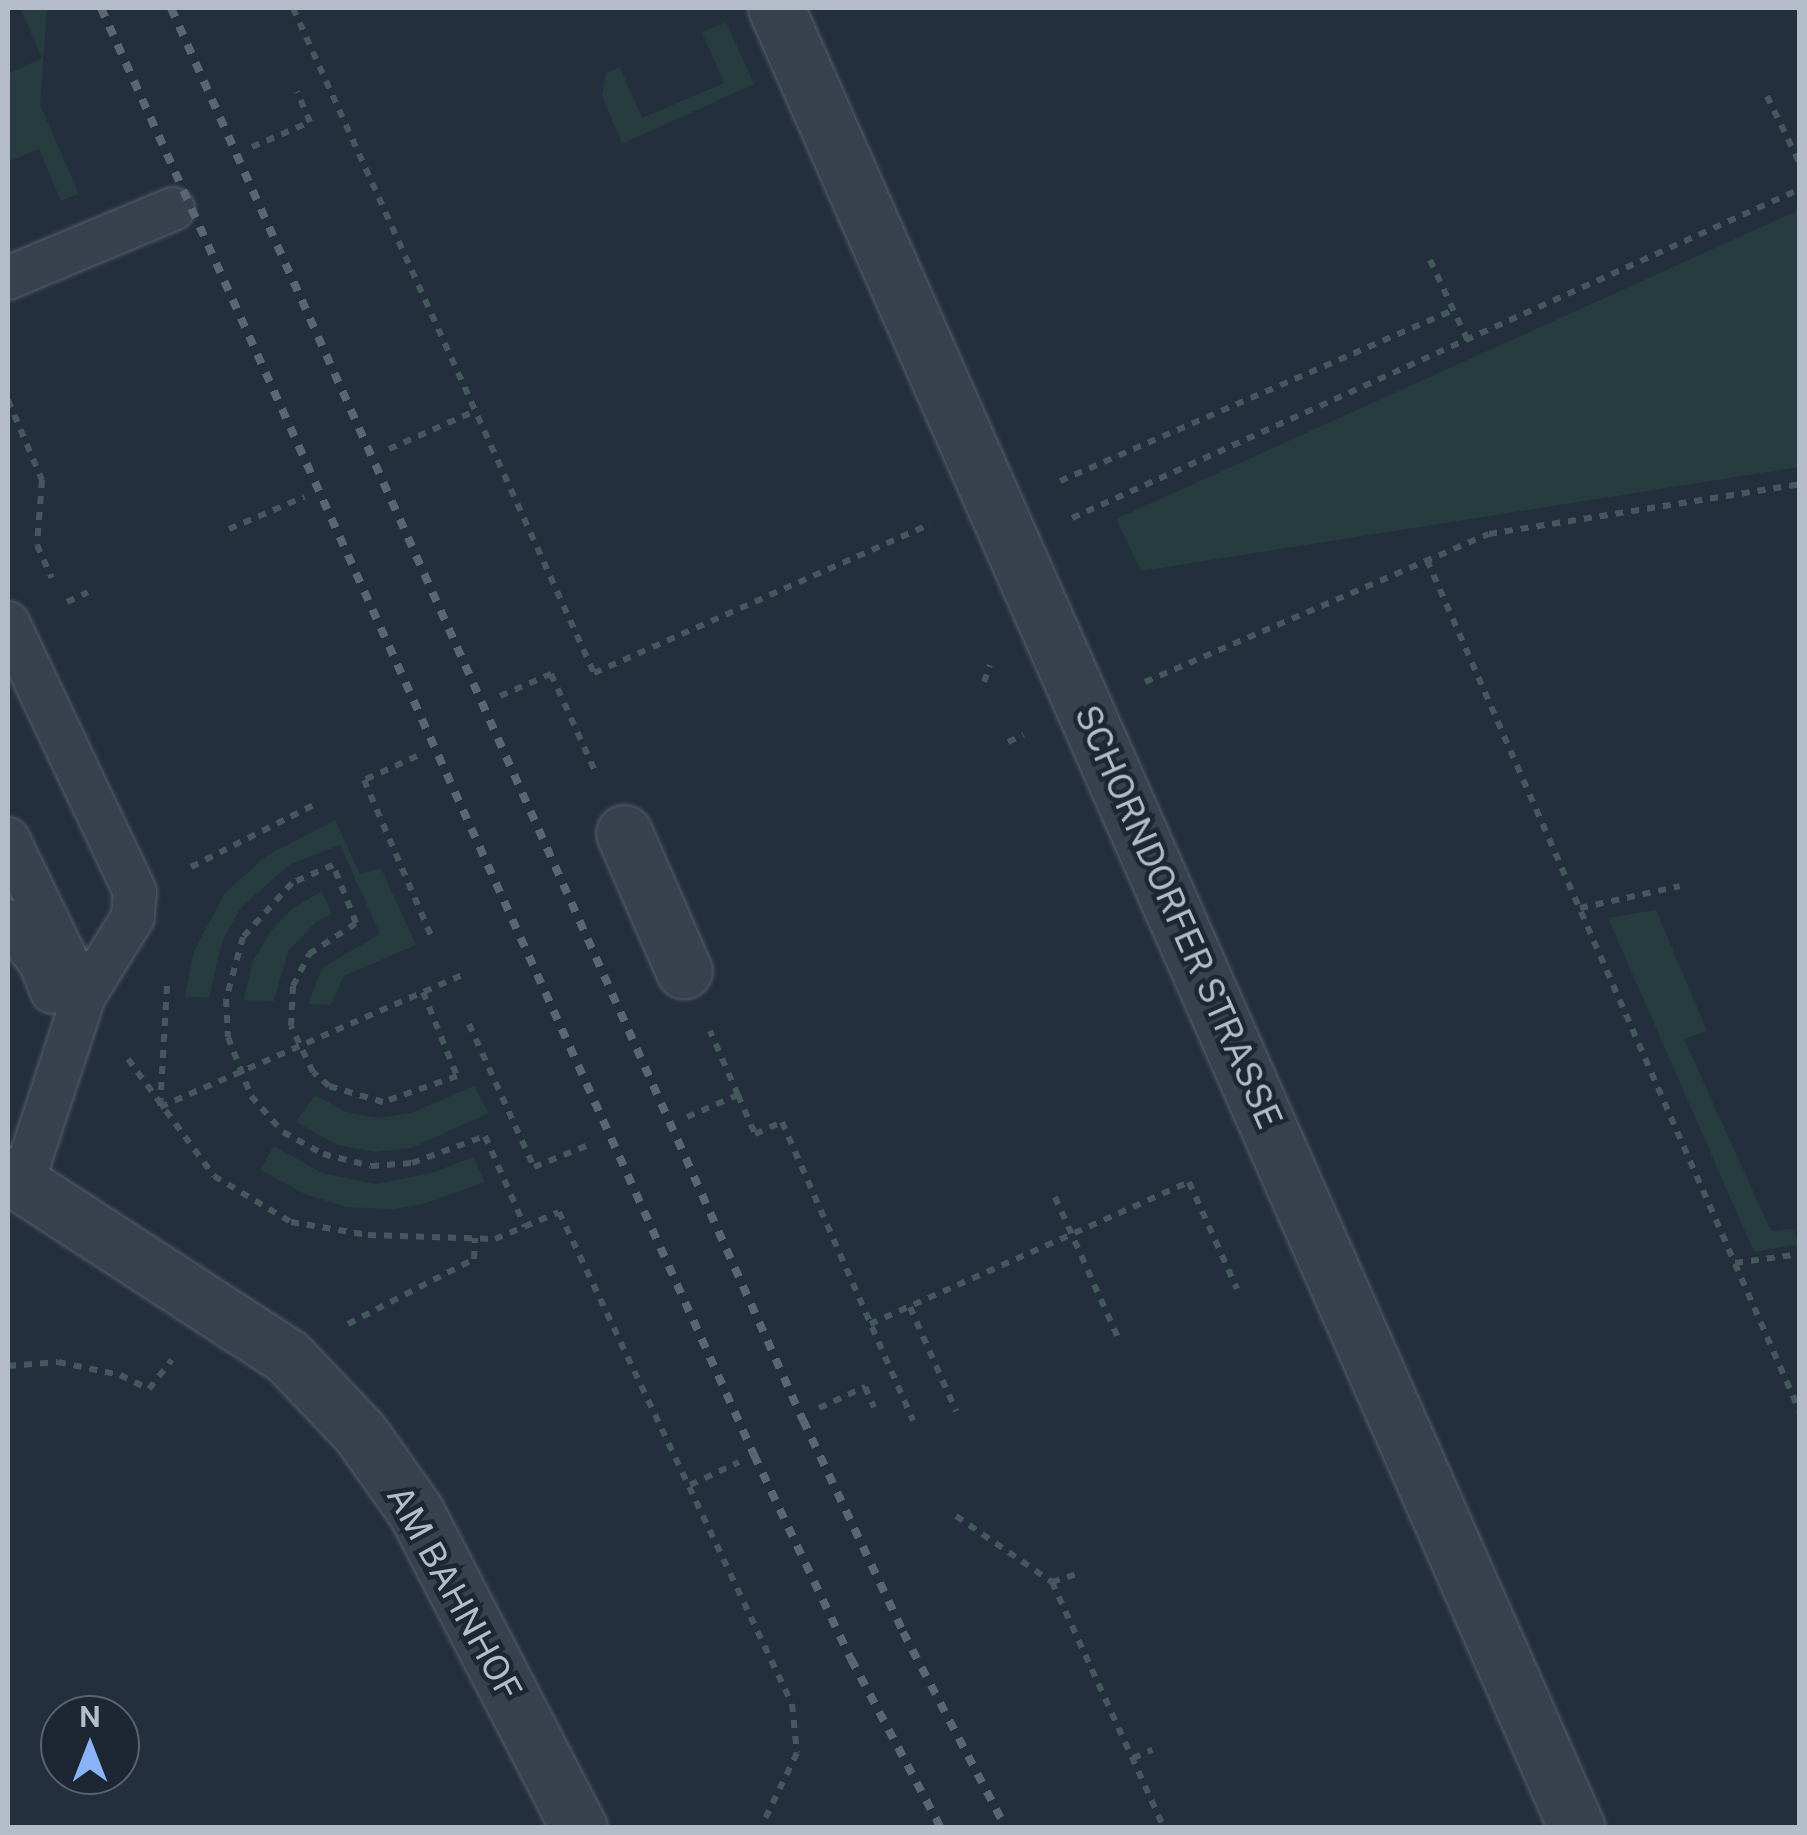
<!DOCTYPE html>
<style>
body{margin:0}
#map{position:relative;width:1807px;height:1835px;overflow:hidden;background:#242f3e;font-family:"Public Sans",sans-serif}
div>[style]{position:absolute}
.green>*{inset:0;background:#263c3f}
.path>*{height:6px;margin-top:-3px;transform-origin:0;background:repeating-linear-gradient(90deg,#44595c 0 8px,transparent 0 16px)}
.roads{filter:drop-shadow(0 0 2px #565f6c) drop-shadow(0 0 2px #565f6c)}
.service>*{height:42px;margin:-21px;padding:0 21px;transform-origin:21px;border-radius:21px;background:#38414e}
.pedestrian>*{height:55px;margin:-27.5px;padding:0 27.5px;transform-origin:27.5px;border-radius:27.5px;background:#38414e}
.minor>*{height:55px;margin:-27.5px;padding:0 27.5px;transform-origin:27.5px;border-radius:27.5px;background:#38414e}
.tertiary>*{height:55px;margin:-27.5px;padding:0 27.5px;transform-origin:27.5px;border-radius:27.5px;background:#38414e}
.rail>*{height:8px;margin-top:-4px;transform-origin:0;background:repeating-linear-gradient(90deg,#5a6575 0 10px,transparent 0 20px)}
span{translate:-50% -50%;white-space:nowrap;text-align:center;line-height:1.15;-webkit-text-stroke:9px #1d2633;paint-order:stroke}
.street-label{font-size:35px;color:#b4bcc9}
.frame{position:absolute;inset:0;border:10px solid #b4bcc9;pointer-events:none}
.north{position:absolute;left:40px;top:1695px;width:100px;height:100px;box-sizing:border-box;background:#1d2633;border:2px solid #59626f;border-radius:50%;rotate:0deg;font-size:28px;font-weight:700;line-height:40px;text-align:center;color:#b4bcc9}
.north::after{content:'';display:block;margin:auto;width:35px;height:45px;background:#8ab4f8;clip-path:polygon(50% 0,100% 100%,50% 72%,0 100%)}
</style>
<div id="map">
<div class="green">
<i style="clip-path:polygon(20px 8px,47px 10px,40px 105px,79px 194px,61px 201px,39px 149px,8px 162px,8px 74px,42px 58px)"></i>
<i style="clip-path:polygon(726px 22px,754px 84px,622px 144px,602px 96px,606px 73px,620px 67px,642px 118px,724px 83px,702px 32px)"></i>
<i style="clip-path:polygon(1799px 210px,1799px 467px,1141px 571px,1116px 519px)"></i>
<i style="clip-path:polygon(335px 820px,360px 874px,381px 868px,416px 945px,344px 976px,331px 1005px,308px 1004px,322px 968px,380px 934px,340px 845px,289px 865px,255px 895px,240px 909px,222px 942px,209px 998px,185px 996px,194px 951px,225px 893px,266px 856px)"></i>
<i style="clip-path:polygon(322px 891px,332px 914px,316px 922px,288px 951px,274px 1001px,244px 1000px,252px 963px,270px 932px,292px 909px)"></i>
<i style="clip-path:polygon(1656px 910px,1707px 1031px,1684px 1039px,1771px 1231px,1793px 1229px,1799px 1244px,1754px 1252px,1608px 918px)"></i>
<i style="clip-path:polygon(474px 1086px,489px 1113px,411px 1148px,375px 1152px,337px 1145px,296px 1122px,315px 1095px,348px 1113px,380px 1118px,411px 1113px)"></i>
<i style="clip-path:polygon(274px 1146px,322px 1173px,376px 1184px,432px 1173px,473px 1157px,485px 1182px,423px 1204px,393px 1209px,347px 1207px,307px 1195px,260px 1170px)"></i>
</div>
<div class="path">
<i style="left:293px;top:8px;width:730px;rotate:65.65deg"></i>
<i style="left:594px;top:673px;width:368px;rotate:-23.9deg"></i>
<i style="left:1767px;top:96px;width:76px;rotate:64.1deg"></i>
<i style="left:252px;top:147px;width:63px;rotate:-23.3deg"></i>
<i style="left:310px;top:122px;width:33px;rotate:-113deg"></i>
<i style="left:1430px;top:260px;width:89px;rotate:64.9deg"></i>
<i style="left:8px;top:400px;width:87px;rotate:67deg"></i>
<i style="left:42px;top:480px;width:65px;rotate:94.4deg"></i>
<i style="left:37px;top:545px;width:36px;rotate:66deg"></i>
<i style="left:389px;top:449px;width:94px;rotate:-23.8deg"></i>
<i style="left:1060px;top:481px;width:429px;rotate:-23.5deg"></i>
<i style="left:1072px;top:518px;width:799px;rotate:-24.32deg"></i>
<i style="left:229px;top:529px;width:82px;rotate:-23.1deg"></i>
<i style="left:1427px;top:560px;width:930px;rotate:66.36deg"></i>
<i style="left:67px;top:602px;width:23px;rotate:-25deg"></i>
<i style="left:984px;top:682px;width:18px;rotate:-71deg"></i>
<i style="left:1145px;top:682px;width:374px;rotate:-23.3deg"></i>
<i style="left:1489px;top:534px;width:315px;rotate:-9.1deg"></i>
<i style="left:500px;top:696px;width:56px;rotate:-23.3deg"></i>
<i style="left:551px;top:674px;width:109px;rotate:65.6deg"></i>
<i style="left:1008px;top:742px;width:17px;rotate:-24deg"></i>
<i style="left:417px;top:756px;width:58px;rotate:155.6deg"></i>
<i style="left:364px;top:780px;width:172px;rotate:66.7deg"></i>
<i style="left:191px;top:867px;width:138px;rotate:-26.8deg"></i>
<i style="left:1580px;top:908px;width:102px;rotate:-12.4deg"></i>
<i style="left:167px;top:986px;width:121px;rotate:93.3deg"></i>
<i style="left:160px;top:1107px;width:333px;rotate:-23.6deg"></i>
<i style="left:423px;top:992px;width:91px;rotate:68deg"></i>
<i style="left:457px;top:1076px;width:78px;rotate:160.6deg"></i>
<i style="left:383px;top:1102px;width:56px;rotate:-163.5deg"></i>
<i style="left:329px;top:1086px;width:21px;rotate:-139deg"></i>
<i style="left:313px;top:1072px;width:51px;rotate:-115.6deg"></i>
<i style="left:291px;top:1026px;width:40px;rotate:-87.1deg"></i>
<i style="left:293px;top:986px;width:36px;rotate:-63deg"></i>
<i style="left:309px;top:954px;width:56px;rotate:-33.4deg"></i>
<i style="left:356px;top:923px;width:62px;rotate:-111.6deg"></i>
<i style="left:333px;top:865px;width:45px;rotate:156.3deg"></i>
<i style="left:292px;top:883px;width:73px;rotate:132.2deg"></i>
<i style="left:243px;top:937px;width:64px;rotate:105.3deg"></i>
<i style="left:226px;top:999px;width:38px;rotate:87deg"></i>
<i style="left:228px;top:1037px;width:63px;rotate:68.7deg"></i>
<i style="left:251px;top:1096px;width:48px;rotate:48.4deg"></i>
<i style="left:283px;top:1132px;width:46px;rotate:28.8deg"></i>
<i style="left:323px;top:1154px;width:49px;rotate:14deg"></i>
<i style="left:371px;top:1166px;width:41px;rotate:-4.2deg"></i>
<i style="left:412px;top:1163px;width:78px;rotate:-20.3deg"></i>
<i style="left:485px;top:1136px;width:99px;rotate:66.3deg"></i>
<i style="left:469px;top:1024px;width:157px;rotate:65.6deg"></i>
<i style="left:534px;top:1167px;width:61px;rotate:-22deg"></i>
<i style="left:128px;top:1059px;width:145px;rotate:53.7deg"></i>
<i style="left:214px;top:1176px;width:90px;rotate:30.9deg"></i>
<i style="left:291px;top:1222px;width:78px;rotate:9.6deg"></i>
<i style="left:368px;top:1235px;width:127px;rotate:1.8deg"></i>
<i style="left:495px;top:1239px;width:69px;rotate:-22.9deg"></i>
<i style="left:559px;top:1212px;width:544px;rotate:64.66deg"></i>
<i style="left:792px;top:1704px;width:49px;rotate:84.2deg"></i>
<i style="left:797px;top:1753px;width:76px;rotate:115.9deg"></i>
<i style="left:738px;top:1095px;width:43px;rotate:66.4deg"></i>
<i style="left:755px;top:1134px;width:30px;rotate:-24deg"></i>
<i style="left:782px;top:1122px;width:326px;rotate:66.3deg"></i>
<i style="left:687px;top:1117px;width:56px;rotate:-23.3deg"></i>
<i style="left:738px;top:1095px;width:70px;rotate:-113.6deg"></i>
<i style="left:1055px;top:1197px;width:157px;rotate:65.9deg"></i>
<i style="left:1735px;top:1263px;width:66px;rotate:-7.9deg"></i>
<i style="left:910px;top:1307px;width:114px;rotate:66.1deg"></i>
<i style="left:348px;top:1324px;width:142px;rotate:-27.3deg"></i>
<i style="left:474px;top:1259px;width:21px;rotate:-87deg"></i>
<i style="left:870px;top:1324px;width:349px;rotate:-24deg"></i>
<i style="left:1189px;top:1182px;width:117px;rotate:65.8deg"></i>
<i style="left:8px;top:1366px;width:50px;rotate:-4.6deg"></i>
<i style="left:58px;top:1362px;width:63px;rotate:11.8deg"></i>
<i style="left:120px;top:1375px;width:32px;rotate:26deg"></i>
<i style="left:149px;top:1389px;width:37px;rotate:-52deg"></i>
<i style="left:819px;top:1408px;width:51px;rotate:-24.5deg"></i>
<i style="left:865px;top:1387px;width:22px;rotate:66deg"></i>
<i style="left:690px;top:1485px;width:54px;rotate:-25.1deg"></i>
<i style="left:956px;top:1516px;width:116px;rotate:34.5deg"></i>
<i style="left:1052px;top:1582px;width:28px;rotate:-18deg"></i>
<i style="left:1052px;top:1582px;width:270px;rotate:65.5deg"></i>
<i style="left:1133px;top:1758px;width:21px;rotate:-23deg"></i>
</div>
<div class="roads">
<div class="service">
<i style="left:8px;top:278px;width:179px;rotate:-22.7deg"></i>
<i style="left:8px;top:623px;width:297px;rotate:64.7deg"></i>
<i style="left:135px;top:892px;width:25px;rotate:95deg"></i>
<i style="left:133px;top:917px;width:93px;rotate:121.8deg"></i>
<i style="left:84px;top:996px;width:199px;rotate:108.2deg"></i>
<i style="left:8px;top:839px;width:174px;rotate:64.2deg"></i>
<i style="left:8px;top:921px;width:52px;rotate:52deg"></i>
<i style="left:40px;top:962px;width:32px;rotate:68deg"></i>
</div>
<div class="pedestrian">
<i style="left:624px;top:833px;width:150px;rotate:66.5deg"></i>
</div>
<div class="minor">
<i style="left:776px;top:8px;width:1988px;rotate:66.25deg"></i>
</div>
<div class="tertiary">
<i style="left:8px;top:1175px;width:333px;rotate:33deg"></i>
<i style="left:287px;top:1356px;width:106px;rotate:46.5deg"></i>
<i style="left:360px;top:1433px;width:97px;rotate:54.7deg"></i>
<i style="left:416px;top:1512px;width:356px;rotate:62.7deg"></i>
</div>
</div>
<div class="rail">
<i style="left:101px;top:8px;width:1588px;rotate:65.71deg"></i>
<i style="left:754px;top:1455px;width:226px;rotate:64.6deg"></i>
<i style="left:851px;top:1659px;width:191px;rotate:62deg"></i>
<i style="left:171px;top:8px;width:1547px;rotate:65.89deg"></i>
<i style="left:803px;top:1420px;width:234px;rotate:64.7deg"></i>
<i style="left:903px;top:1632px;width:221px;rotate:62.3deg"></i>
</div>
<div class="street-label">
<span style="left:1178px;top:917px;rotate:66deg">SCHORNDORFER STRASSE</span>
<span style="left:454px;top:1593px;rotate:61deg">AM BAHNHOF</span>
</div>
<div class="frame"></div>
<div class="north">N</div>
</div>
